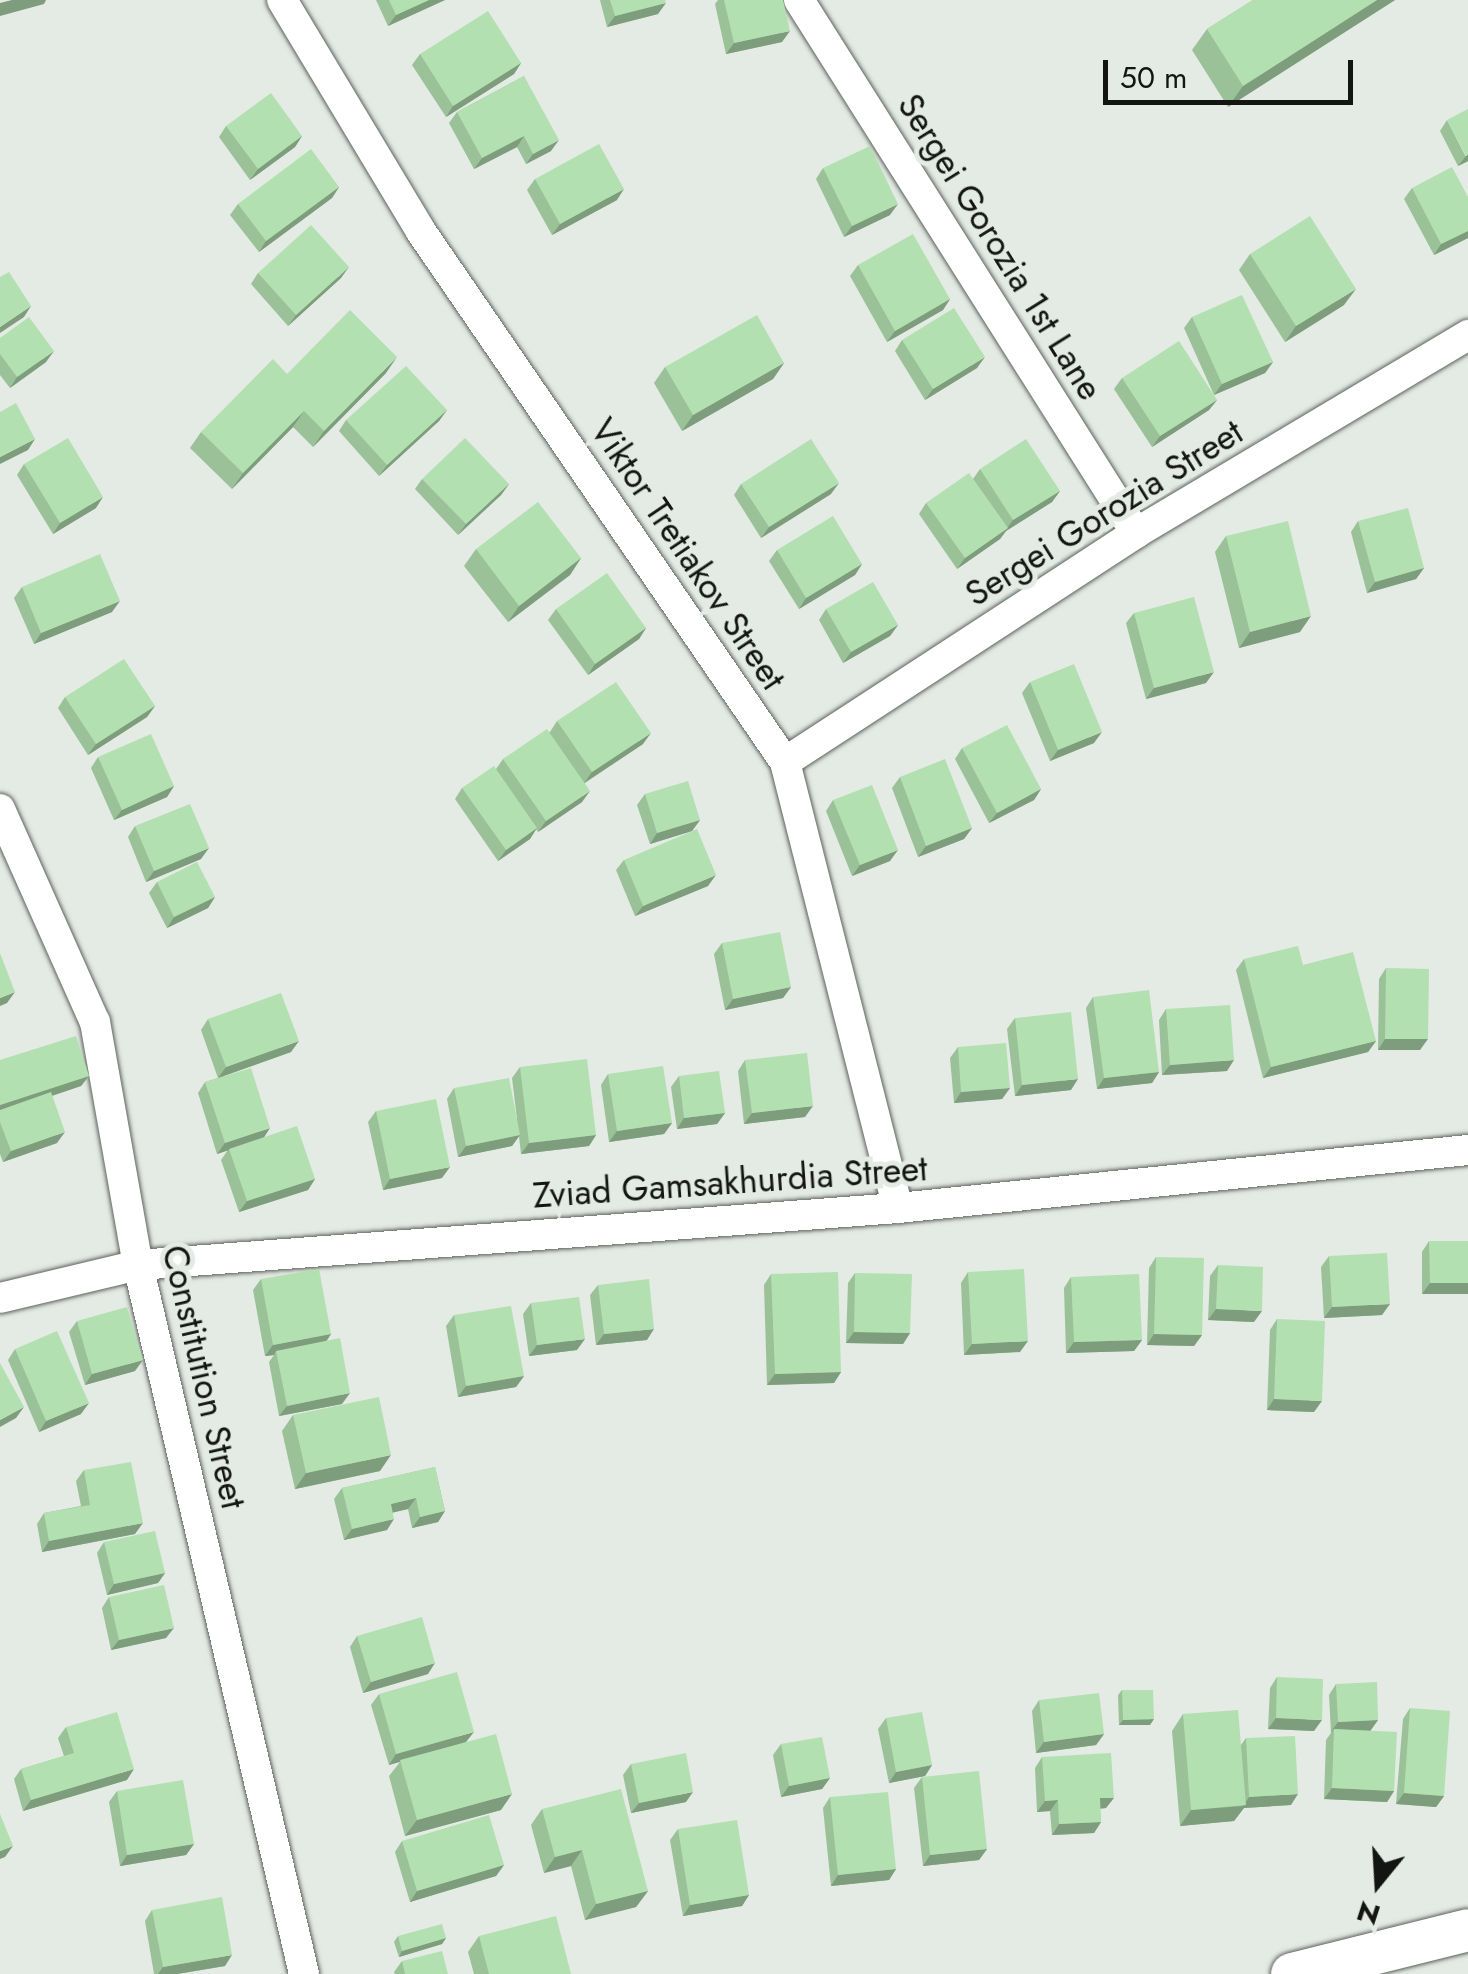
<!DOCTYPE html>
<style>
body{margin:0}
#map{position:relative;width:1468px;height:1974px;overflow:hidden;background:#e4eae4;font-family:Jost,sans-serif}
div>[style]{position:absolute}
.roads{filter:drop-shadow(0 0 2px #5d625d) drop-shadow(0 0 2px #5d625d)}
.street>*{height:30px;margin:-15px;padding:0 15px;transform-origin:15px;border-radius:15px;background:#fff}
.secondary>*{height:42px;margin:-21px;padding:0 21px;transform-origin:21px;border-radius:21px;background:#fff}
.wall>*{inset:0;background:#9ac198}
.shaded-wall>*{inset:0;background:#7d9d7c}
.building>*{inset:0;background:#b3e0b1}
span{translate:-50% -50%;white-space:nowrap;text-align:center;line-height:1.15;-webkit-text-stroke:10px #e4eae4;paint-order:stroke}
.street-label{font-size:35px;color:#131513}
.north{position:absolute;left:1328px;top:1834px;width:100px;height:100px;-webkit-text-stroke:8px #e4eae4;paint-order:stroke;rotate:198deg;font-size:28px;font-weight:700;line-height:40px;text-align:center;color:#131513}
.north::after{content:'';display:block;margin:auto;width:35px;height:45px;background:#131513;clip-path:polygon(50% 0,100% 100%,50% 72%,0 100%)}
.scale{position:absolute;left:1103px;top:60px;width:250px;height:45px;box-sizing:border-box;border:5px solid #131513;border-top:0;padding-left:12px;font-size:30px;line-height:35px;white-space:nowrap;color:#131513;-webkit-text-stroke:8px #e4eae4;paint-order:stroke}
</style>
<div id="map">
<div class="roads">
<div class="street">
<i style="left:282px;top:0;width:268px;rotate:59deg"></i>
<i style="left:420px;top:230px;width:645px;rotate:55.55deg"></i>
<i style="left:785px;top:762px;width:460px;rotate:75.8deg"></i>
<i style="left:799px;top:0;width:631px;rotate:57.7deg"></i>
<i style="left:785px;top:762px;width:419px;rotate:-33.1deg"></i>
<i style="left:1136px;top:533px;width:387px;rotate:-30.8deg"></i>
<i style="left:0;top:809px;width:233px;rotate:66deg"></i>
<i style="left:95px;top:1022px;width:247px;rotate:80deg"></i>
<i style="left:138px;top:1265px;width:728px;rotate:76.82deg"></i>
<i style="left:0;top:1298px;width:142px;rotate:-13.4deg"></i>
<i style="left:138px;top:1265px;width:762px;rotate:-4.29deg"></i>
<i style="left:898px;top:1208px;width:573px;rotate:-5.81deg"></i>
</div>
<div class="secondary">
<i style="left:1292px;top:1974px;width:181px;rotate:-14deg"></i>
</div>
</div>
<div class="wall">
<i style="clip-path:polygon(376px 0,445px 0,388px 26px)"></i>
<i style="clip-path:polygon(600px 0,665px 0,658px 14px,607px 27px)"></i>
<i style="clip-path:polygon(718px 0,783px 0,782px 42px,726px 54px,715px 4px)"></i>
<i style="clip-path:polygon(1253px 0,1395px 0,1228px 107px,1192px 50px,1207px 29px)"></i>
<i style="clip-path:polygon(420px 54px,521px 63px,514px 74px,446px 117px,412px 65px)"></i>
<i style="clip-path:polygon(524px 76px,551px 151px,526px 164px,517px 147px,474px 169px,449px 123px,457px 112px)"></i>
<i style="clip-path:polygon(1447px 120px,1468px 161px,1458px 166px,1440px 131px)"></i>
<i style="clip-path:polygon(226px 126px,302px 136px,295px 147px,250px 180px,219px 137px)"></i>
<i style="clip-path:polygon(823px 168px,890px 215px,844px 237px,816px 179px)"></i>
<i style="clip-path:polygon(535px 179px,617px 200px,552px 235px,527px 190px)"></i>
<i style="clip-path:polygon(339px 187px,332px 198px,259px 252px,230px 215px,238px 204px)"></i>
<i style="clip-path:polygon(1412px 188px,1468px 197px,1468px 238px,1434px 255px,1404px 199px)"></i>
<i style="clip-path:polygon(1250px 254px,1344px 305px,1285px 342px,1239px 270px)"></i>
<i style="clip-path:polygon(858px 265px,950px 299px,943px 310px,887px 342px,850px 276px)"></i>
<i style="clip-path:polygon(258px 273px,341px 278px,288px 326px,251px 284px)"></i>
<i style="clip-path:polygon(1192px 317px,1273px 362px,1265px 373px,1214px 395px,1184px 328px)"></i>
<i style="clip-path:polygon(0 338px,46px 362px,10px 388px,0 375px)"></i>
<i style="clip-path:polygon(902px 340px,977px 368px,925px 400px,895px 351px)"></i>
<i style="clip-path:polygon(784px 363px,773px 379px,682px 431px,654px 383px,665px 367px)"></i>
<i style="clip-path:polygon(386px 373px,313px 447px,293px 427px,232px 489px,190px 448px,201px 432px,287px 374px)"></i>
<i style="clip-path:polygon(1122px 378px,1217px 400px,1209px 410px,1152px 447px,1114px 389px)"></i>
<i style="clip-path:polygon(447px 410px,439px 421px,379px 476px,339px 431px,346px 420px)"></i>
<i style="clip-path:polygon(24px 464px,96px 508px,53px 534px,17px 475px)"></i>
<i style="clip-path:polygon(980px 469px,1060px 491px,1052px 502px,1006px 531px,1000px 539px,957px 569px,919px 514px,926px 503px,973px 479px)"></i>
<i style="clip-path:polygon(422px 479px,509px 484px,501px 495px,458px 535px,415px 489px)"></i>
<i style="clip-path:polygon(741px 484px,831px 494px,761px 538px,734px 495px)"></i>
<i style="clip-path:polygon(1358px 521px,1424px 568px,1416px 579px,1367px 593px,1351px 532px)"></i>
<i style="clip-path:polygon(1226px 536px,1300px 632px,1239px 648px,1215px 552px)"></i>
<i style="clip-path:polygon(476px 549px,581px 558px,570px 575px,508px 622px,464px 566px)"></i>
<i style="clip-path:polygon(777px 550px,862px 564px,855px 575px,799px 609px,769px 561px)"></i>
<i style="clip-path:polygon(22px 587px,112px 612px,34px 644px,14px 598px)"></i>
<i style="clip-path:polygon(556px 609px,646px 628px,639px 639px,588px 675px,548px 620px)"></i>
<i style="clip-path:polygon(826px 609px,898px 625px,890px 636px,843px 663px,819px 620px)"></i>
<i style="clip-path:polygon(1134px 613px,1206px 683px,1146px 699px,1126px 623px)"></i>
<i style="clip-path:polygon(1030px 682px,1094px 743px,1050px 761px,1022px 693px)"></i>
<i style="clip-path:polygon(65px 697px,155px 706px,147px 717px,88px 755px,58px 708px)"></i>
<i style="clip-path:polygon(557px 721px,643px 744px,585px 783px,582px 802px,538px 832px,536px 829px,530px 839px,498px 861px,455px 799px,462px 788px,496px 769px,503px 759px,550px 732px)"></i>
<i style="clip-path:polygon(962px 748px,1041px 789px,1034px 800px,989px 823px,955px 759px)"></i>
<i style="clip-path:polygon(98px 757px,174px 786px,167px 797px,114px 820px,91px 768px)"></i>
<i style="clip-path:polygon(900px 777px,972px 828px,964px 839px,918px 857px,892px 788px)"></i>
<i style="clip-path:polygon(645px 794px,700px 820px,692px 831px,650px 844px,637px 805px)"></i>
<i style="clip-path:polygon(833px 800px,890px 861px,852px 876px,826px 811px)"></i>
<i style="clip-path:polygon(135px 826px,201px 859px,146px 882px,128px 837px)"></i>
<i style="clip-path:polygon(624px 860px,708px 886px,635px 916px,616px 870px)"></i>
<i style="clip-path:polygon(157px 882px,215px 897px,208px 908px,167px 928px,149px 893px)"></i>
<i style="clip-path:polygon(722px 943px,791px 987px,783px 998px,725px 1010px,714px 954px)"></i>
<i style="clip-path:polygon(1244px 959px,1303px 965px,1376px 1041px,1368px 1052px,1263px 1078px,1236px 970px)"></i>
<i style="clip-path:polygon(1386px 968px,1420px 1050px,1378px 1050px,1379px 979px)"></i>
<i style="clip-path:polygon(1093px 997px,1159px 1072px,1152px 1083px,1097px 1089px,1086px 1008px)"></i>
<i style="clip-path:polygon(1166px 1009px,1227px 1071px,1162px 1075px,1159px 1020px)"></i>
<i style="clip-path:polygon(1015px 1018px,1071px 1090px,1015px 1096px,1007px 1029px)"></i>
<i style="clip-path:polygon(208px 1019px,291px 1052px,224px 1076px,264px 1137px,315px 1179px,308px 1190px,239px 1212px,221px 1160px,228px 1150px,217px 1154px,198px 1093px,205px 1082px,218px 1078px,201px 1030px)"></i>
<i style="clip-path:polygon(958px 1047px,1010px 1088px,1002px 1099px,954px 1103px,950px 1058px)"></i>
<i style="clip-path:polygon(0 1060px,89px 1076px,81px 1086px,52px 1096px,57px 1143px,3px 1162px,0 1154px)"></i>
<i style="clip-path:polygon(745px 1060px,805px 1117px,744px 1124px,738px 1071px)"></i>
<i style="clip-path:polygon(520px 1067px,596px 1135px,589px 1146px,521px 1154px,519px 1136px,512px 1146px,458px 1157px,447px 1099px,454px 1088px,517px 1119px,512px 1078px)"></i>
<i style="clip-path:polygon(608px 1074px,672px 1123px,664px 1134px,609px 1142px,601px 1085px)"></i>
<i style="clip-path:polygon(679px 1076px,725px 1113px,717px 1124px,677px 1129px,671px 1087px)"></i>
<i style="clip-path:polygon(376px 1111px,442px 1178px,383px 1190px,368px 1122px)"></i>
<i style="clip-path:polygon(1429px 1241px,1468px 1241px,1422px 1294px,1422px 1252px)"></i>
<i style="clip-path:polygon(1329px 1256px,1382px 1315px,1324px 1318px,1321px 1267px)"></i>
<i style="clip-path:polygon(1156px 1257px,1202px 1335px,1194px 1346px,1147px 1345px,1149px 1268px)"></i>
<i style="clip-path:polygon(1218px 1265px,1254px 1322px,1208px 1320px,1210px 1276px)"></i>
<i style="clip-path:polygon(968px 1272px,1020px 1352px,964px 1355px,961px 1283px)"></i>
<i style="clip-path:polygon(855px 1273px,910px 1333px,903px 1344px,846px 1343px,848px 1283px)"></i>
<i style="clip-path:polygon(771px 1274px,841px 1372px,834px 1383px,767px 1385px,764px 1285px)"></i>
<i style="clip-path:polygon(1071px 1277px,1142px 1340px,1134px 1351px,1066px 1353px,1064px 1288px)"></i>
<i style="clip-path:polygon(261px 1279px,331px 1334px,327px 1341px,342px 1404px,279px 1416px,269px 1362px,274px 1355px,265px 1356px,253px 1290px)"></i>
<i style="clip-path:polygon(598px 1285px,647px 1340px,596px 1345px,590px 1295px)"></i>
<i style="clip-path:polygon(531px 1303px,577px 1350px,529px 1356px,523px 1314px)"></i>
<i style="clip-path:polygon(454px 1315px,524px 1376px,516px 1387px,458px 1397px,446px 1326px)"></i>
<i style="clip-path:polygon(1277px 1319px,1314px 1412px,1267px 1410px,1270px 1330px)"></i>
<i style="clip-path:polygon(77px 1321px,135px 1371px,85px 1385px,69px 1332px)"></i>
<i style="clip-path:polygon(15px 1349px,81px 1414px,39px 1432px,8px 1360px)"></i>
<i style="clip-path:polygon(293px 1415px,380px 1471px,295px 1489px,282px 1431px)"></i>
<i style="clip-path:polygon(435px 1467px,445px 1511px,438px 1522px,412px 1528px,408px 1509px,393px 1512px,387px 1530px,344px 1540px,334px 1499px,342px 1488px)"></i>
<i style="clip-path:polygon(84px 1470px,135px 1534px,42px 1552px,37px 1524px,44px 1513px,81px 1506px,76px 1481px)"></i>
<i style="clip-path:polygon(104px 1542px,165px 1573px,158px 1583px,107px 1595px,97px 1553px)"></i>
<i style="clip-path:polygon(109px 1597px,166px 1638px,111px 1650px,102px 1608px)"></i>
<i style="clip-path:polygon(357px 1636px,428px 1674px,363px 1693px,350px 1647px)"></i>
<i style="clip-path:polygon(1277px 1677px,1314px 1731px,1268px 1729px,1270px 1688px)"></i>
<i style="clip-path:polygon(1336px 1684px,1378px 1720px,1371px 1730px,1394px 1791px,1387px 1802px,1324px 1799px,1326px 1740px,1331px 1733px,1329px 1695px)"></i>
<i style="clip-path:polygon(1122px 1690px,1150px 1725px,1119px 1725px,1118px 1695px)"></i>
<i style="clip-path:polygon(379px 1694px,467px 1742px,501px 1810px,405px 1836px,389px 1776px,400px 1762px,389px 1765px,371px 1705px)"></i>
<i style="clip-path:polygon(1039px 1700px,1104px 1734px,1096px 1745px,1036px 1753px,1032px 1711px)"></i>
<i style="clip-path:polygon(1410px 1708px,1444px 1796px,1436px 1807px,1396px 1804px,1403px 1719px)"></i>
<i style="clip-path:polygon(1183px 1714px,1241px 1745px,1246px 1738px,1291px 1805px,1244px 1808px,1234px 1821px,1180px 1826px,1172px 1731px)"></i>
<i style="clip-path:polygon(886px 1718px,932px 1765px,925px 1776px,889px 1783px,878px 1729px)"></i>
<i style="clip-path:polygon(66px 1727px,127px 1780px,23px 1811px,14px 1779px,21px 1769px,64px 1756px,58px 1738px)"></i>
<i style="clip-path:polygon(781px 1744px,830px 1778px,822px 1789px,781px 1797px,773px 1755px)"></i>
<i style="clip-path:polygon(1042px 1757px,1106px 1808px,1100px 1809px,1101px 1822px,1094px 1833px,1052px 1835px,1050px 1811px,1037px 1812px,1035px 1768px)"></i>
<i style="clip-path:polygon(631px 1764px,686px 1802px,631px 1813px,623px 1775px)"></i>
<i style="clip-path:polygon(922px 1777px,987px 1849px,979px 1860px,923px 1866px,914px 1788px)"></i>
<i style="clip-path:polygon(117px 1791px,194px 1844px,186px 1855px,120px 1866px,109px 1802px)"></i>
<i style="clip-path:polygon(830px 1797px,896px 1869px,889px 1880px,831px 1886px,823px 1808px)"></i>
<i style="clip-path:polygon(542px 1809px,648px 1891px,636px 1907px,585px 1920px,571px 1866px,544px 1873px,531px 1825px)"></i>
<i style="clip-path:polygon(678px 1829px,749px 1895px,742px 1906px,683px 1916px,670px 1840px)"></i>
<i style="clip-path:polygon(402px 1841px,504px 1865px,496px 1876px,410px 1902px,395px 1852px)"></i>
<i style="clip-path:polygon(152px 1910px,225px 1966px,177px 1974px,154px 1974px,145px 1921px)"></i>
<i style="clip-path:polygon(398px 1936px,446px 1938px,442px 1944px,399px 1957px,394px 1942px)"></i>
<i style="clip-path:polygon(479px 1936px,571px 1974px,474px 1974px,468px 1952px)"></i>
<i style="clip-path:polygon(402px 1961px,448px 1974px,395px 1974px,394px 1972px)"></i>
</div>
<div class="shaded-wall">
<i style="clip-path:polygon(12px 0,46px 0,44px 4px,0 16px,0 3px)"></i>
<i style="clip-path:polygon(429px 0,445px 0,388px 26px,396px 15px)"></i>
<i style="clip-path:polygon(1377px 0,1395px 0,1228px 107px,1243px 86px)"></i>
<i style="clip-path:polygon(666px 3px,658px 14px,607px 27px,615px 16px)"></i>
<i style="clip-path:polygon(790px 31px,782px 42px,726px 54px,734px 43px)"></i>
<i style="clip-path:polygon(521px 63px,514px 74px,446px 117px,453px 106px)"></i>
<i style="clip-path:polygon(302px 136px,295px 147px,250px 180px,258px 169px)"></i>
<i style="clip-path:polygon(524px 136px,517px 147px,474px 169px,482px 158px)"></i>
<i style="clip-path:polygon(559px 140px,551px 151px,526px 164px,533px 154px)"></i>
<i style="clip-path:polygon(1468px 154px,1468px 161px,1458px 166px,1466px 156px)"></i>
<i style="clip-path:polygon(339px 187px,332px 198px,259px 252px,266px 241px)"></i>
<i style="clip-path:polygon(624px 189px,617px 200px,552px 235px,560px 224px)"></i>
<i style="clip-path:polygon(898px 204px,890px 215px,844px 237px,852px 226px)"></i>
<i style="clip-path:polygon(1468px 231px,1468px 238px,1434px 255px,1441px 244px)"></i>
<i style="clip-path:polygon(349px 267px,341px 278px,288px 326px,296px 315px)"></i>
<i style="clip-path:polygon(1356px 289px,1344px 305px,1285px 342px,1296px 326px)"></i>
<i style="clip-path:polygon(950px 299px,943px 310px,887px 342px,895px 331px)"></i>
<i style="clip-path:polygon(31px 306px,24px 317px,0 333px,0 327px)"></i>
<i style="clip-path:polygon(54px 351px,46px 362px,10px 388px,17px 377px)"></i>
<i style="clip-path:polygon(397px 357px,386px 373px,313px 447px,324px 431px)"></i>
<i style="clip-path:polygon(985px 357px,977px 368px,925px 400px,933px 389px)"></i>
<i style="clip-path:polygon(1273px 362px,1265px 373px,1214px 395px,1222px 384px)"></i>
<i style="clip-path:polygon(784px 363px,773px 379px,682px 431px,693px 415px)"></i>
<i style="clip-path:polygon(1217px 400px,1209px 410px,1152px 447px,1160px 436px)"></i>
<i style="clip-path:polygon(447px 410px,439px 421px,379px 476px,387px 465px)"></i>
<i style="clip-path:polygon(304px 411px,293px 427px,232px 489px,243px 473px)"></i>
<i style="clip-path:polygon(35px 439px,28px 450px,0 464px,0 457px)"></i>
<i style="clip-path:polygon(839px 483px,831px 494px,761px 538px,769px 527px)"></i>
<i style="clip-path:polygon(509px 484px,501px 495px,458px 535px,466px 524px)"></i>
<i style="clip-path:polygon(1060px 491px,1052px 502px,1006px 531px,1000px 539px,957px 569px,965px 558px,1007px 528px,1013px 520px)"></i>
<i style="clip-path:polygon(103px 497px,96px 508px,53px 534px,60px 523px)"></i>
<i style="clip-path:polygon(581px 558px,570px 575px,508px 622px,519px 606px)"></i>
<i style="clip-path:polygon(862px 564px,855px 575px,799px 609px,806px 598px)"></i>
<i style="clip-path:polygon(1424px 568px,1416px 579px,1367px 593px,1375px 582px)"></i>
<i style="clip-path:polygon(120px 601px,112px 612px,34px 644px,41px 633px)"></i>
<i style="clip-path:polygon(1311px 616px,1300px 632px,1239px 648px,1250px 632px)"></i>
<i style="clip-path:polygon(898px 625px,890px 636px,843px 663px,851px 652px)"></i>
<i style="clip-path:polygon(646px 628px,639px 639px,588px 675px,595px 664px)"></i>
<i style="clip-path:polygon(1214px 672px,1206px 683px,1146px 699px,1154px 688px)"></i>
<i style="clip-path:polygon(155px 706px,147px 717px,88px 755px,96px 744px)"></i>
<i style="clip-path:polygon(1102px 732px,1094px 743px,1050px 761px,1058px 750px)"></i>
<i style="clip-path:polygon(651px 733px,643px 744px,584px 783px,592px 772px)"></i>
<i style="clip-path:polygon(174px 786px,167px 797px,114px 820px,122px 810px)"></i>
<i style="clip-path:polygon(1041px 789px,1034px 800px,989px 823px,997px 813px)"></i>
<i style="clip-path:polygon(590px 791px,582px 802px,538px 832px,546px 821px)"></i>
<i style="clip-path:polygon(700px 820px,692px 831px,650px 844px,657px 833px)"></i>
<i style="clip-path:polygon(537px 828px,530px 839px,498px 861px,506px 850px)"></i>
<i style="clip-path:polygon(972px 828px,964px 839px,918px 857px,926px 846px)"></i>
<i style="clip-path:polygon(209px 848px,201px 859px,146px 882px,154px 871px)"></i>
<i style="clip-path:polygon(898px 850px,890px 861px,852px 876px,860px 865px)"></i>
<i style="clip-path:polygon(716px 875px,708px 886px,635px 916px,643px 906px)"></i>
<i style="clip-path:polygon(215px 897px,208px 908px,167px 928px,174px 917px)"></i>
<i style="clip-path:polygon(791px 987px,783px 998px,725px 1010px,733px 999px)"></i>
<i style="clip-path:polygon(15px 992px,7px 1003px,0 1006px,0 998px)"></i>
<i style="clip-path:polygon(1385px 1039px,1428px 1039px,1420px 1050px,1378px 1050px)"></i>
<i style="clip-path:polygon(299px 1041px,291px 1052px,218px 1078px,226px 1067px)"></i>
<i style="clip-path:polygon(1376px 1041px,1368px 1052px,1263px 1078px,1271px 1067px)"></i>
<i style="clip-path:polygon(1234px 1060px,1227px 1071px,1162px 1075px,1170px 1065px)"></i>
<i style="clip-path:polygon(1159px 1072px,1152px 1083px,1097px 1089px,1104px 1078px)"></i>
<i style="clip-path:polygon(89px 1076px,81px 1086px,0 1113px,0 1105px)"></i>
<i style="clip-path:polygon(1078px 1079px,1071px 1090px,1015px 1096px,1022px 1085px)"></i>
<i style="clip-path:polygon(1010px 1088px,1002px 1099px,954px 1103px,961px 1092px)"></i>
<i style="clip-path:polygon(813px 1106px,805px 1117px,744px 1124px,752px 1113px)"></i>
<i style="clip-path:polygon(725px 1113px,717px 1124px,677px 1129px,684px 1118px)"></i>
<i style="clip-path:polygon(672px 1123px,664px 1134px,609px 1142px,617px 1131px)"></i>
<i style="clip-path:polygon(270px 1128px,263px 1139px,217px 1154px,225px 1143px)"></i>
<i style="clip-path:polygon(65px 1132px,57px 1143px,3px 1162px,11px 1151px)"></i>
<i style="clip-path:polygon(520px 1135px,512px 1146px,458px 1157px,466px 1146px)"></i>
<i style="clip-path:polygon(596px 1135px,589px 1146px,521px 1154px,529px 1143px)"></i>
<i style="clip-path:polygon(450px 1167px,442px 1178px,383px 1190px,390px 1179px)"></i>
<i style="clip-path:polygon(315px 1179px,308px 1190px,239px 1212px,247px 1201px)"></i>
<i style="clip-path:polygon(1430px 1283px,1468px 1283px,1468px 1294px,1422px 1294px)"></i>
<i style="clip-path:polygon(1390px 1304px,1382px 1315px,1324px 1318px,1332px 1307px)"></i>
<i style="clip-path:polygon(1216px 1309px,1262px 1311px,1254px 1322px,1208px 1320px)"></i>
<i style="clip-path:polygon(654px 1329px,647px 1340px,596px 1345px,604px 1334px)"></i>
<i style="clip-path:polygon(854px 1332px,910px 1333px,903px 1344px,846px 1343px)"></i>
<i style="clip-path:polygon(331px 1334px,323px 1345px,276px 1351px,274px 1355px,265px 1356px,273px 1345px)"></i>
<i style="clip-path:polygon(1154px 1334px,1202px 1335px,1194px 1346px,1147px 1345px)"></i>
<i style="clip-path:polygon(585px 1339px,577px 1350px,529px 1356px,537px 1345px)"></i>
<i style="clip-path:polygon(1142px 1340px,1134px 1351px,1066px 1353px,1074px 1342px)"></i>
<i style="clip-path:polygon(1028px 1341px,1020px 1352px,964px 1355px,972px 1344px)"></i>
<i style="clip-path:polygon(143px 1360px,135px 1371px,85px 1385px,92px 1374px)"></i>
<i style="clip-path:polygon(841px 1372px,834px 1383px,767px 1385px,775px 1374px)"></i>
<i style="clip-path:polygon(524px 1376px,516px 1387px,458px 1397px,466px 1386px)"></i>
<i style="clip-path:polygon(350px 1393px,342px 1404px,279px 1416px,287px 1406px)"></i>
<i style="clip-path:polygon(1274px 1399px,1322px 1401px,1314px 1412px,1267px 1410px)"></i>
<i style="clip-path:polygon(89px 1403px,81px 1414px,39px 1432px,46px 1421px)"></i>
<i style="clip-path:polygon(24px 1407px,16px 1418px,0 1427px,0 1420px)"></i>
<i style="clip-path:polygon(391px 1455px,380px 1471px,295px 1489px,306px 1473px)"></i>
<i style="clip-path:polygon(416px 1498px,408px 1509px,383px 1515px,391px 1504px)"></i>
<i style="clip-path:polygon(445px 1511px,438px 1522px,412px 1528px,420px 1517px)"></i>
<i style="clip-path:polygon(394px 1519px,387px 1530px,344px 1540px,352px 1529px)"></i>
<i style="clip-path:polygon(143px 1523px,135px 1534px,42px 1552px,49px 1541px)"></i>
<i style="clip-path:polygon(165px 1573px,158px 1583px,107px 1595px,114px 1584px)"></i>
<i style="clip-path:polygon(174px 1628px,166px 1638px,111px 1650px,119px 1640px)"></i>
<i style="clip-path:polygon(435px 1663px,428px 1674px,363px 1693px,371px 1682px)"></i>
<i style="clip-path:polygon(1276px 1718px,1322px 1720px,1314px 1731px,1268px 1729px)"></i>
<i style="clip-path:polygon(1154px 1719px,1150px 1725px,1119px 1725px,1123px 1720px)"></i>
<i style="clip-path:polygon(1378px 1720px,1370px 1731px,1334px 1729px,1330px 1733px,1338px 1722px)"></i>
<i style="clip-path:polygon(474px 1732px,466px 1742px,389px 1765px,396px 1754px)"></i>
<i style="clip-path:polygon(1104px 1734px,1096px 1745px,1036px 1753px,1044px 1742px)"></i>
<i style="clip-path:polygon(932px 1765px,925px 1776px,889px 1783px,896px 1772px)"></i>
<i style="clip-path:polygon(134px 1769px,127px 1780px,23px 1811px,31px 1800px)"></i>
<i style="clip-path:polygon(830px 1778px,822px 1789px,781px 1797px,789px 1786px)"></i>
<i style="clip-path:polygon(1332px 1788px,1394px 1791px,1387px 1802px,1324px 1799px)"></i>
<i style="clip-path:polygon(693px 1792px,686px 1802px,631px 1813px,639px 1803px)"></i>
<i style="clip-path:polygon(1404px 1793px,1444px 1796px,1436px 1807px,1396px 1804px)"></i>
<i style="clip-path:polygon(512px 1794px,501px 1810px,405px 1836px,417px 1820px)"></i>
<i style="clip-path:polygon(1298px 1794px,1291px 1805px,1244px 1808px,1234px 1821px,1180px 1826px,1191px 1810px,1243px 1806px,1249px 1797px)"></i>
<i style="clip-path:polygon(1100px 1798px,1114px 1798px,1106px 1808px,1092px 1809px)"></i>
<i style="clip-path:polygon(1058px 1800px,1050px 1811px,1037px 1812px,1045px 1801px)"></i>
<i style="clip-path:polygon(1101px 1822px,1094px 1833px,1052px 1835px,1059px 1824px)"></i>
<i style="clip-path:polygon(194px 1844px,186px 1855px,120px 1866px,127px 1855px)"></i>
<i style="clip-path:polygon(13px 1846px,5px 1857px,0 1859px,0 1851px)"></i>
<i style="clip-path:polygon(987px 1849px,979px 1860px,923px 1866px,930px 1855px)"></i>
<i style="clip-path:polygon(582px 1850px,571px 1866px,544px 1873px,555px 1857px)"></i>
<i style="clip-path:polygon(504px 1865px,496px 1876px,410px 1902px,417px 1891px)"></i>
<i style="clip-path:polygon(896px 1869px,889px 1880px,831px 1886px,838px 1875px)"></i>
<i style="clip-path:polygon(648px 1891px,636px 1907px,585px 1920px,596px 1904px)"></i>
<i style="clip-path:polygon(749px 1895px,742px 1906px,683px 1916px,690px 1905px)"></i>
<i style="clip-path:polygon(446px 1938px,442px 1944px,399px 1957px,402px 1951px)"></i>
<i style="clip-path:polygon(232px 1955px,225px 1966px,177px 1974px,158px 1974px,163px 1967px)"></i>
</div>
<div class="building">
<i style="clip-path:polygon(389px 0,429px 0,396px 15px)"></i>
<i style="clip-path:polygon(610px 0,665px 0,666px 3px,615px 16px)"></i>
<i style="clip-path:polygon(724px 0,783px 0,790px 31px,734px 43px)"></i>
<i style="clip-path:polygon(1253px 0,1377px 0,1243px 86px,1207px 29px)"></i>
<i style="clip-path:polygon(488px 11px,521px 63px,453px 106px,420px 54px)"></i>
<i style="clip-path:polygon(524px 76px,559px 140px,533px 154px,524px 136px,482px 158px,457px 112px)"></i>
<i style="clip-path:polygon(271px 93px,302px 136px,258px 169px,226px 126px)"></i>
<i style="clip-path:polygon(1468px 109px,1468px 154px,1466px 156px,1447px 120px)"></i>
<i style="clip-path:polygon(599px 144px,624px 189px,560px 224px,535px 179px)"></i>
<i style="clip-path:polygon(870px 146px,898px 204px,852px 226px,823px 168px)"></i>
<i style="clip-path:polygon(311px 149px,339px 187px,266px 241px,238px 204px)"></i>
<i style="clip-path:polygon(1452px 167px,1468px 197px,1468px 231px,1441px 244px,1412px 188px)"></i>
<i style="clip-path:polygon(1310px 216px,1356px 289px,1296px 326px,1250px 254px)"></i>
<i style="clip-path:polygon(311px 225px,349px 267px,296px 315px,258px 273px)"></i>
<i style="clip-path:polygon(913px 234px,950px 299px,895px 331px,858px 265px)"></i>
<i style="clip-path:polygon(9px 272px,31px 306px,0 327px,0 277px)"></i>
<i style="clip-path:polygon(1242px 295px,1273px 362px,1222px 384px,1192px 317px)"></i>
<i style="clip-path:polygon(954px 308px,985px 357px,933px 389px,902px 340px)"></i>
<i style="clip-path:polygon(350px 310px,397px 357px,324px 431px,304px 411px,243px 473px,201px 432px,273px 359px,287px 374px)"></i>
<i style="clip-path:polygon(757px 315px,784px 363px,693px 415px,665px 367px)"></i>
<i style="clip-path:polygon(29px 317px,54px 351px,17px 377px,0 354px,0 338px)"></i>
<i style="clip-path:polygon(1179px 341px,1217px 400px,1160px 436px,1122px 378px)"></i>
<i style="clip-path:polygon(406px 366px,447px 410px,387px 465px,346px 420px)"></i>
<i style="clip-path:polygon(16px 403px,35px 439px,0 457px,0 412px)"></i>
<i style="clip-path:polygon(68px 438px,103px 497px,60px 523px,24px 464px)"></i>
<i style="clip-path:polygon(465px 438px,509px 484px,466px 524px,422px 479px)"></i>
<i style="clip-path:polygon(811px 439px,839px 483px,769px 527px,741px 484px)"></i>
<i style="clip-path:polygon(1026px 439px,1060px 491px,1013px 520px,980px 469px)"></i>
<i style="clip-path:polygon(969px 473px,1008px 528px,965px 558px,926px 503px)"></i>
<i style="clip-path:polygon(538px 502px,581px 558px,519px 606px,476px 549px)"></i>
<i style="clip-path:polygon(1408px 508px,1424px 568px,1375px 582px,1358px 521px)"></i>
<i style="clip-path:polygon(833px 516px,862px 564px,806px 598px,777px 550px)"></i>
<i style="clip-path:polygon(1288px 521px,1311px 616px,1250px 632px,1226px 536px)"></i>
<i style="clip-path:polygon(100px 554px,120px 601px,41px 633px,22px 587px)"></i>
<i style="clip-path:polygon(607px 573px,646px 628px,595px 664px,556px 609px)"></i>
<i style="clip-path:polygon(873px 582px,898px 625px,851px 652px,826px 609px)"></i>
<i style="clip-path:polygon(1194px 597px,1214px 672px,1154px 688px,1134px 613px)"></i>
<i style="clip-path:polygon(124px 659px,155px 706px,96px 744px,65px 697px)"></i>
<i style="clip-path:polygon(1074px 664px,1102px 732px,1058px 750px,1030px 682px)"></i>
<i style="clip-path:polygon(616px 682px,651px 733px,592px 772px,557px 721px)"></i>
<i style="clip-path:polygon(1007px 725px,1041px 789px,997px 813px,962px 748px)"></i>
<i style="clip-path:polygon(547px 729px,590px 791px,546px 821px,503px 759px)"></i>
<i style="clip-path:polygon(151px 734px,174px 786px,122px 810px,98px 757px)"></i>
<i style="clip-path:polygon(945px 759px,972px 828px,926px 846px,900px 777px)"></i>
<i style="clip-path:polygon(494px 766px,537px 828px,506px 850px,462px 788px)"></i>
<i style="clip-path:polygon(688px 781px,700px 820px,657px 833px,645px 794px)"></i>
<i style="clip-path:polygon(872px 785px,898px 850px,860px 865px,833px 800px)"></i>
<i style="clip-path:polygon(190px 804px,209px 848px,154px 871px,135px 826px)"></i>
<i style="clip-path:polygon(697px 829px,716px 875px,643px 906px,624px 860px)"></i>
<i style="clip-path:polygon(197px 862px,215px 897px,174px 917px,157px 882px)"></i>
<i style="clip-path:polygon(780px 932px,791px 987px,733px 999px,722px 943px)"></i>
<i style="clip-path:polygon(1298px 946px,1303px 965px,1353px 952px,1376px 1041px,1271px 1067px,1244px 959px)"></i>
<i style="clip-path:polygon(0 953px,15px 992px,0 998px)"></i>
<i style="clip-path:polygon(1386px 968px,1429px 969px,1428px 1039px,1385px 1039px)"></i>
<i style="clip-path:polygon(1149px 990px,1159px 1072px,1104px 1078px,1093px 997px)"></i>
<i style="clip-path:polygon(281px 993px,299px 1041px,226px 1067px,208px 1019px)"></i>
<i style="clip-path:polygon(1230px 1005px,1234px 1060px,1170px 1065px,1166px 1009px)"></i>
<i style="clip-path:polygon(1071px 1012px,1078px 1079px,1022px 1085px,1015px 1018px)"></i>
<i style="clip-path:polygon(76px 1036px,89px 1076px,0 1105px,0 1060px)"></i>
<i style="clip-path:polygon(1006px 1043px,1010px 1088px,961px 1092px,958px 1047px)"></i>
<i style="clip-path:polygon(807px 1053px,813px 1106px,752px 1113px,745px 1060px)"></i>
<i style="clip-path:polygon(587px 1059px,596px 1135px,529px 1143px,520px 1067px)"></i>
<i style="clip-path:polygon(663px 1066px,672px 1123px,617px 1131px,608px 1074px)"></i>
<i style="clip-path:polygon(251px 1068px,270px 1128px,225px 1143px,205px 1082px)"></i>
<i style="clip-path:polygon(719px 1071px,725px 1113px,684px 1118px,679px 1076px)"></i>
<i style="clip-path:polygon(509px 1078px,520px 1135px,466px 1146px,454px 1088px)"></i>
<i style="clip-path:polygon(51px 1092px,65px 1132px,11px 1151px,0 1122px,0 1110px)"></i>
<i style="clip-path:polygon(436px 1099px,450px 1167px,390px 1179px,376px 1111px)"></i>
<i style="clip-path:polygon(297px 1126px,315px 1179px,247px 1201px,229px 1149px)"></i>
<i style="clip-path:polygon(1429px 1241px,1468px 1241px,1468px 1283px,1430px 1283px)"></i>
<i style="clip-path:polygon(1387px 1253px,1390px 1304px,1332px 1307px,1329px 1256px)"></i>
<i style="clip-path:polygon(1156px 1257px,1204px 1258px,1202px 1335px,1154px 1334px)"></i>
<i style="clip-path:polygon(1218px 1265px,1263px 1267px,1262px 1311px,1216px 1309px)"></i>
<i style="clip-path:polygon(319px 1269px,331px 1334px,273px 1345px,261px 1279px)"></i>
<i style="clip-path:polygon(1024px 1269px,1028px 1341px,972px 1344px,968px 1272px)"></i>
<i style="clip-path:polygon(838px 1272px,841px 1372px,775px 1374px,771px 1274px)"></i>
<i style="clip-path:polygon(855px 1273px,912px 1274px,910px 1333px,854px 1332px)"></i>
<i style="clip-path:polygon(1139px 1274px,1142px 1340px,1074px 1342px,1071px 1277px)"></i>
<i style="clip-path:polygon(649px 1279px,654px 1329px,604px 1334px,598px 1285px)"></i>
<i style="clip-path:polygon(579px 1297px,585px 1339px,537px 1345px,531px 1303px)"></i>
<i style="clip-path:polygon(511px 1306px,524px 1376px,466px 1386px,454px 1315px)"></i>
<i style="clip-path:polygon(127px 1307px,143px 1360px,92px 1374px,77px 1321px)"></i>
<i style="clip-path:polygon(1277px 1319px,1325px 1321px,1322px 1401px,1274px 1399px)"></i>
<i style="clip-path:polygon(57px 1331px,89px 1403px,46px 1421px,15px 1349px)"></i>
<i style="clip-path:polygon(340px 1338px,350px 1393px,287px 1406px,276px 1351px)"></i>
<i style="clip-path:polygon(0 1363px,24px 1407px,0 1420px)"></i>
<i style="clip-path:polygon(379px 1397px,391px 1455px,306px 1473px,293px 1415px)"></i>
<i style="clip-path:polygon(131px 1462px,143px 1523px,49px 1541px,44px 1513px,90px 1505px,84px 1470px)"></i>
<i style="clip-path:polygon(435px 1467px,445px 1511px,420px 1517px,416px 1498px,391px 1504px,394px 1519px,352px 1529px,342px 1488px)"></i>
<i style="clip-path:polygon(155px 1531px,165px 1573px,114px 1584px,104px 1542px)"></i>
<i style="clip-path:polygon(164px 1585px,174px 1628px,119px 1640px,109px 1597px)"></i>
<i style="clip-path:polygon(422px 1617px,435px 1663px,371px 1682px,357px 1636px)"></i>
<i style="clip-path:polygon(457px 1672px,474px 1732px,396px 1754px,379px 1694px)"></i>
<i style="clip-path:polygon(1277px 1677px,1323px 1679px,1322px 1720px,1276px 1718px)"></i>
<i style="clip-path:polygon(1377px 1682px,1378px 1720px,1338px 1722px,1336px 1684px)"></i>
<i style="clip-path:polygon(1122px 1690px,1153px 1690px,1154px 1719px,1123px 1720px)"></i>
<i style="clip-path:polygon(1099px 1693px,1104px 1734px,1044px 1742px,1039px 1700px)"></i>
<i style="clip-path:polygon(1410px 1708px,1450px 1711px,1444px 1796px,1404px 1793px)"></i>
<i style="clip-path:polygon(1238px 1710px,1246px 1805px,1191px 1810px,1183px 1714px)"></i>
<i style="clip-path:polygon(117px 1712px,134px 1769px,31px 1800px,21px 1769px,74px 1753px,66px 1727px)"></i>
<i style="clip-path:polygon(922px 1712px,932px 1765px,896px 1772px,886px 1718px)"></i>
<i style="clip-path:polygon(1334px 1729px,1397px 1732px,1394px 1791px,1332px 1788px)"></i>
<i style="clip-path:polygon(496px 1734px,512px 1794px,417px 1820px,400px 1760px)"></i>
<i style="clip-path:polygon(1295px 1736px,1298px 1794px,1249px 1797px,1246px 1738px)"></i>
<i style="clip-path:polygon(822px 1737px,830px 1778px,789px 1786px,781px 1744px)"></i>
<i style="clip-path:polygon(686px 1753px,693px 1792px,639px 1803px,631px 1764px)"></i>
<i style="clip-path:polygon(1111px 1753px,1114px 1798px,1100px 1798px,1101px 1822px,1059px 1824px,1058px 1800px,1045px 1801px,1042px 1757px)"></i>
<i style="clip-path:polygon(979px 1771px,987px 1849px,930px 1855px,922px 1777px)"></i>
<i style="clip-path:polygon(183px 1780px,194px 1844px,127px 1855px,117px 1791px)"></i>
<i style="clip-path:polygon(621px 1789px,648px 1891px,596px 1904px,582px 1850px,555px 1857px,542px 1809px)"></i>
<i style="clip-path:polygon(888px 1792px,896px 1869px,838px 1875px,830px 1797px)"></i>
<i style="clip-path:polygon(0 1814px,13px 1846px,0 1851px)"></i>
<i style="clip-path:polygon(489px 1815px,504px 1865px,417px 1891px,402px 1841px)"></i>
<i style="clip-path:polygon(737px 1820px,749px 1895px,690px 1905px,678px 1829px)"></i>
<i style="clip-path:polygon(222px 1897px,232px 1955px,163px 1967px,152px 1910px)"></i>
<i style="clip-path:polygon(556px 1916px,571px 1974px,489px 1974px,479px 1936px)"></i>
<i style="clip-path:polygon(442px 1924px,446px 1938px,402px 1951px,398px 1936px)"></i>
<i style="clip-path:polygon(442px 1951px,448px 1974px,405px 1974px,402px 1961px)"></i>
</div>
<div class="street-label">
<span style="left:1000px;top:247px;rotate:58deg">Sergei Gorozia 1st Lane</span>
<span style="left:1104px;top:513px;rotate:-32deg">Sergei Gorozia Street</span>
<span style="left:688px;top:554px;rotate:56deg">Viktor Tretiakov Street</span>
<span style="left:730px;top:1182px;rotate:-4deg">Zviad Gamsakhurdia Street</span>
<span style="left:204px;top:1377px;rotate:77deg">Constitution Street</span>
</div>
<div class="north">N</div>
<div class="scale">50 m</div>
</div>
